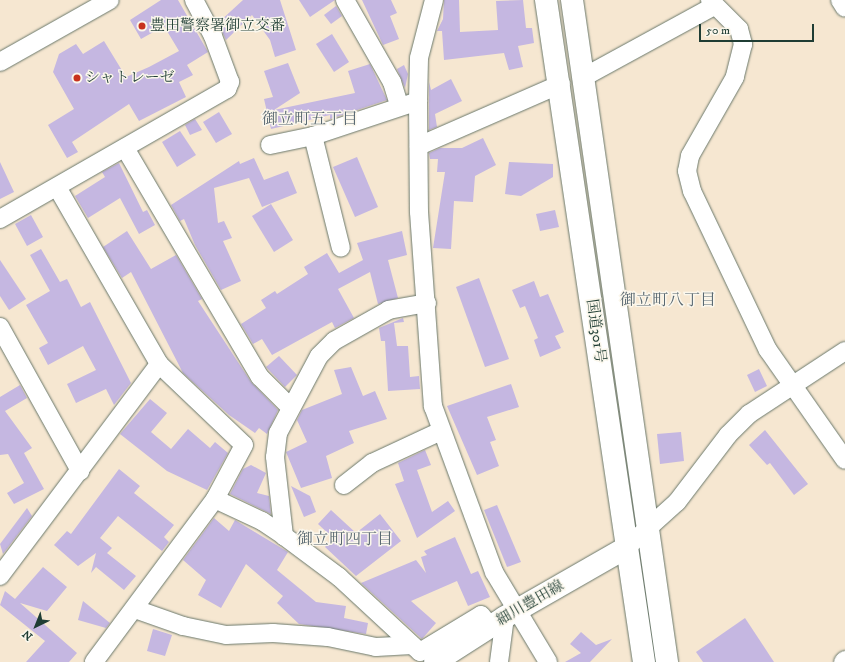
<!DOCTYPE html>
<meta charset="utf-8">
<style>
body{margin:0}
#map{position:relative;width:845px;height:662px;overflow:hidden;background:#f6e7d1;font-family:"IM FELL DW Pica","Noto Serif JP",serif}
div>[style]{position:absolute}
.building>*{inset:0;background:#c5b7e1}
.roads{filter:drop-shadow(0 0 1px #6a786b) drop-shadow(0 0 1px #6a786b)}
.minor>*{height:18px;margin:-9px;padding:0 9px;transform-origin:9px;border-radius:9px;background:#fff}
.major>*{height:22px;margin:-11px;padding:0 11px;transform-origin:11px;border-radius:11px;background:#fff}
.highway>*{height:22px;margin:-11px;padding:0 11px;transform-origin:11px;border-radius:11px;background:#fff}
.dots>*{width:11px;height:11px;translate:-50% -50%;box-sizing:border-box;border:2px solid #fbf7ec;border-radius:50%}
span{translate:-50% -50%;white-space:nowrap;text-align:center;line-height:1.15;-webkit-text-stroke:3px #fbf7ec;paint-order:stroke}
.poi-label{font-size:15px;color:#1f3d34}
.left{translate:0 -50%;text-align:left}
.street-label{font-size:15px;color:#1f3d34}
.neighbourhood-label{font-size:16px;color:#596871}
.north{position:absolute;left:16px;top:606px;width:40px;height:40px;-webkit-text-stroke:3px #fbf7ec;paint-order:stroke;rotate:223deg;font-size:11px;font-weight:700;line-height:16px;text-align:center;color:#1f3d34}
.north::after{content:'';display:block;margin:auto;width:14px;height:18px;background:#1f3d34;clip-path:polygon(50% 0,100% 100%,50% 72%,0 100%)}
.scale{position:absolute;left:699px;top:24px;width:115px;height:18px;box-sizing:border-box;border:2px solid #1f3d34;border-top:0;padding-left:5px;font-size:12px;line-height:14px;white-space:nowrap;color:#1f3d34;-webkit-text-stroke:3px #fbf7ec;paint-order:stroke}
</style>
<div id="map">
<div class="building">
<i style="clip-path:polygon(161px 0,178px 0,208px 52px,187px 65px,193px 75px,179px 82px,186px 97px,139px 121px,129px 104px,72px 142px,78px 152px,67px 158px,48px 125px,74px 109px,53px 72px,59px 54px,76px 44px,83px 54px,104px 41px,126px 77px,149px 67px,179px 51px,164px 26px,141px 39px,130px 20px)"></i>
<i style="clip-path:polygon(243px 0,280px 0,296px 50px,275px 57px,270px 40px,252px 15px,226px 40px,218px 23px)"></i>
<i style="clip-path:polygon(299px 0,335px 0,310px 17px)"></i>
<i style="clip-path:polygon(362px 0,391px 0,397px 13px,390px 16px,399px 39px,383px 45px)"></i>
<i style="clip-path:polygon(444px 0,459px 0,460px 32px,498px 30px,496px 1px,523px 0,526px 28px,532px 28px,534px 43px,518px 46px,523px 67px,509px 70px,504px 53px,444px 60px,442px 31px,437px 31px,443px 19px)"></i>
<i style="clip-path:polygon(336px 6px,342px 16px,331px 24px,324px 15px)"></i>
<i style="clip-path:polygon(332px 34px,349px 62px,334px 72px,316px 44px)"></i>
<i style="clip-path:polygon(288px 63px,300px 93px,274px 110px,355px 93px,348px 71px,370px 64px,387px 100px,330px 119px,330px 115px,271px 129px,264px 99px,273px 97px,264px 71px)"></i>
<i style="clip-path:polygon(404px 65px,408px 74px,405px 88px,397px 69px)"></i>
<i style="clip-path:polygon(451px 79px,462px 101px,435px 114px,437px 127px,429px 130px,429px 82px,431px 90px)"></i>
<i style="clip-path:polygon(219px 112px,232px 134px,216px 143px,203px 122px)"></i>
<i style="clip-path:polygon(195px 119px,202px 130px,190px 135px,185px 125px)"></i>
<i style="clip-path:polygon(180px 131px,196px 155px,177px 167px,162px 142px)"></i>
<i style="clip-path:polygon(483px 138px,496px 165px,475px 176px,473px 202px,454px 201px,451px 249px,433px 248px,445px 172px,437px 172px,438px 159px,430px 159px,429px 153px,440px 148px,462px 148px)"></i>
<i style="clip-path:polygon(357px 157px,378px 207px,355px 217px,333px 167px)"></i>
<i style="clip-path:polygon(254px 158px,264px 180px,288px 171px,297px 193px,262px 207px,249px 178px,214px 188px,218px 223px,224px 221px,232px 238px,223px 241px,241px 281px,221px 290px,195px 245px,184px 219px,180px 221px,171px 205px,239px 161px,240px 164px)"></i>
<i style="clip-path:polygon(0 162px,14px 192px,0 199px)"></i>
<i style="clip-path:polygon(509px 162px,553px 164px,553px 177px,521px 196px,505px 194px)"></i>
<i style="clip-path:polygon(119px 163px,143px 212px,147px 210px,155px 225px,139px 234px,120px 198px,88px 218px,75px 196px,105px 177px,102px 172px)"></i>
<i style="clip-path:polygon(271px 204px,293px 240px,274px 252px,252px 216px)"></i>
<i style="clip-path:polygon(555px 210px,559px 227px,540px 231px,536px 214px)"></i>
<i style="clip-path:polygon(31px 215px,43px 237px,27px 246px,15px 224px)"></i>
<i style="clip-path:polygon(127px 231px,151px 269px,176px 255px,202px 299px,198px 301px,251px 382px,278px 410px,267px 434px,259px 428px,255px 433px,229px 415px,183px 373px,131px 272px,122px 278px,103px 247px)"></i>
<i style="clip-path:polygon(402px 231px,407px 255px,388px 260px,398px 298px,378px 304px,370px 272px,338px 289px,354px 318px,335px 328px,332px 322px,272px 355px,262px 339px,253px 344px,241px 324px,266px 308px,261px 300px,275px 291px,277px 294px,308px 274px,304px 267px,327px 253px,339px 273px,363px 260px,357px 243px)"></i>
<i style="clip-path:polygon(41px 249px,60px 282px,67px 279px,81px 307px,90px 302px,131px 383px,114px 405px,106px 389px,76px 403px,67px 384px,96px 370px,83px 346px,48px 365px,39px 348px,48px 343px,26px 305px,50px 291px,30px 255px)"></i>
<i style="clip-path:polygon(0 260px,26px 299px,9px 310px,0 296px)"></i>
<i style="clip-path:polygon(479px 278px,509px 359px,485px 367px,456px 287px)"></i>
<i style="clip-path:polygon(534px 281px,540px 297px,548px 294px,564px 332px,555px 336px,561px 348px,540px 357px,534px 340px,538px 338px,525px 306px,520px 308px,512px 290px)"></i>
<i style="clip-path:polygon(403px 318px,404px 322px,394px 323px,397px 346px,408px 346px,410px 377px,419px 376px,420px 389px,388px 391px,385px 341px,381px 341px,379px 328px)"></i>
<i style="clip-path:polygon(279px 356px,297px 375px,285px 387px,266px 367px)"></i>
<i style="clip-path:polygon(351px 367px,363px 396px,375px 391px,387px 419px,349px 431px,354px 443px,326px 456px,332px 478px,301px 488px,286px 452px,307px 442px,297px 420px,302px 410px,342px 394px,334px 370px)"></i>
<i style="clip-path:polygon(759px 369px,767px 386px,755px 392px,747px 375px)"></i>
<i style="clip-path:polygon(511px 384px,519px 407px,487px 417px,496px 440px,490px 442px,499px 466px,477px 475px,447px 406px)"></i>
<i style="clip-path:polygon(20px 385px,27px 398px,5px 411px,32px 448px,24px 453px,44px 489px,14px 504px,7px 493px,24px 483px,8px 454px,0 455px,0 397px)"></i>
<i style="clip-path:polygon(150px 399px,167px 413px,151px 432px,171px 449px,188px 429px,210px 448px,215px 442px,228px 453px,207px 490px,167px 471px,120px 434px)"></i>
<i style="clip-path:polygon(765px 430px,808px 484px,794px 495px,770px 463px,767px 465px,749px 445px)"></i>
<i style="clip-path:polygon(681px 432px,684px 461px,660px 464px,657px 434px)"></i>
<i style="clip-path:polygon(425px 450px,431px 465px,417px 470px,432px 512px,448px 501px,455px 511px,417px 538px,395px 484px,404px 481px,398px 463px)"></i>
<i style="clip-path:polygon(251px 465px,266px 473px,257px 493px,269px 496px,271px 514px,230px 494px,243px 469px)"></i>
<i style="clip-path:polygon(119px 469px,140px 486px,134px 493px,174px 525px,164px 537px,169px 542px,162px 551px,118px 516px,100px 538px,112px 548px,107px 553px,136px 576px,124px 590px,96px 567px,91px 573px,96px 553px,78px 566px,54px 545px,67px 531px,71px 534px)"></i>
<i style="clip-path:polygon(291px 486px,310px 496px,316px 512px,304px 517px)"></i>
<i style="clip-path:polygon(497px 505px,521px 562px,507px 567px,484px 510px)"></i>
<i style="clip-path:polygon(27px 508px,32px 516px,3px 554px,0 544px)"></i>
<i style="clip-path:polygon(331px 510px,356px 533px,380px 514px,401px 541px,356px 576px,325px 547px,333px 538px,318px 524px)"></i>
<i style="clip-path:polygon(214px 518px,229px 531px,235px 520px,288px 552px,277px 570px,316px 602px,346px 606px,344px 618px,368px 623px,366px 634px,299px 624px,277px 603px,283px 596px,246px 564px,221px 608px,198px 595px,206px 580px,183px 560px)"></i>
<i style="clip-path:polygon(455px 537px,471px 574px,478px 571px,490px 597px,468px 606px,457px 581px,411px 601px,436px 623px,422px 639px,361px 583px,416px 560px,426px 573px,421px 557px,427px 555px,424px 551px)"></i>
<i style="clip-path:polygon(43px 567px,67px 587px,47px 611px,20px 603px,77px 653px,69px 662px,26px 662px,45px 641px,0 605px,5px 591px,15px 599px)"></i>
<i style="clip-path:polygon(83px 601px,110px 623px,106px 628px,78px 620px)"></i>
<i style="clip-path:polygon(745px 618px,774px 662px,703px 662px,696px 652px)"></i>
<i style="clip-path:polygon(153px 629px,172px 635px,165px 656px,147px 651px)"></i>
<i style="clip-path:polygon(581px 632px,596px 645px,612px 639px,590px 662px,565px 662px,581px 653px,570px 644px)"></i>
</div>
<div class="roads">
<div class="minor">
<i style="left:345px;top:0;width:95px;rotate:60.2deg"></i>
<i style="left:392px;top:82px;width:24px;rotate:73deg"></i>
<i style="left:434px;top:0;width:60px;rotate:104.5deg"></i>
<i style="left:419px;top:58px;width:43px;rotate:91.3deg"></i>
<i style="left:418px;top:101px;width:111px;rotate:89.5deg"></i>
<i style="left:419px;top:212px;width:195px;rotate:85.9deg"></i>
<i style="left:433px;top:406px;width:177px;rotate:69.8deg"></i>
<i style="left:494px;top:572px;width:105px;rotate:59deg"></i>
<i style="left:710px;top:0;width:41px;rotate:45deg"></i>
<i style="left:739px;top:29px;width:16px;rotate:75deg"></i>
<i style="left:743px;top:44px;width:34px;rotate:104deg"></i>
<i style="left:735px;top:77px;width:91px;rotate:119.7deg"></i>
<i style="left:690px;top:156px;width:15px;rotate:101deg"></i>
<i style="left:687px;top:171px;width:21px;rotate:76deg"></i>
<i style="left:692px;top:191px;width:176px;rotate:64.5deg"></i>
<i style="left:768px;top:350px;width:134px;rotate:55deg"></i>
<i style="left:840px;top:0;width:9px;rotate:58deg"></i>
<i style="left:0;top:62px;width:126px;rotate:-29.4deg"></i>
<i style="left:582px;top:78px;width:150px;rotate:-28.6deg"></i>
<i style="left:313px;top:136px;width:115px;rotate:76deg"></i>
<i style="left:270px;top:145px;width:44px;rotate:-11.8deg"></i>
<i style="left:313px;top:136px;width:111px;rotate:-18.4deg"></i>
<i style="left:419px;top:146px;width:155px;rotate:-23.6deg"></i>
<i style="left:125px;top:148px;width:266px;rotate:59.5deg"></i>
<i style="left:260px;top:377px;width:42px;rotate:45deg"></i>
<i style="left:57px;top:187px;width:204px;rotate:60deg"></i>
<i style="left:159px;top:364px;width:117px;rotate:43.6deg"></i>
<i style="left:244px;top:445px;width:61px;rotate:118.2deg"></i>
<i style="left:215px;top:499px;width:203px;rotate:126.6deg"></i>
<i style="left:0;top:219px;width:262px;rotate:-29.8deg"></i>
<i style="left:227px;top:89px;width:8px;rotate:-67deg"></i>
<i style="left:230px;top:82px;width:49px;rotate:-110.3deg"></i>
<i style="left:213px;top:36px;width:41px;rotate:-117.8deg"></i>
<i style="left:427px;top:303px;width:39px;rotate:170deg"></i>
<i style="left:389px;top:310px;width:63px;rotate:150.6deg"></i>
<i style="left:334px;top:341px;width:21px;rotate:135deg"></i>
<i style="left:319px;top:356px;width:87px;rotate:118deg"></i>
<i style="left:278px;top:433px;width:24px;rotate:97deg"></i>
<i style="left:275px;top:457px;width:80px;rotate:83.5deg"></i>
<i style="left:284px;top:536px;width:69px;rotate:36.7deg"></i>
<i style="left:339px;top:577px;width:110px;rotate:42.8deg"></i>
<i style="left:420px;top:652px;width:71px;rotate:-31.2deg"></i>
<i style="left:481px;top:615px;width:14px;rotate:51deg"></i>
<i style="left:0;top:327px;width:165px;rotate:60.9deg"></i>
<i style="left:344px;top:485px;width:36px;rotate:-38deg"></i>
<i style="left:372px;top:463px;width:76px;rotate:-24.9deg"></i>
<i style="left:215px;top:499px;width:52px;rotate:25.1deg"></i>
<i style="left:262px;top:521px;width:27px;rotate:34deg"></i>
<i style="left:627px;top:547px;width:67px;rotate:-42deg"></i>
<i style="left:677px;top:502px;width:84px;rotate:-52.7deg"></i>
<i style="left:728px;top:435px;width:30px;rotate:-45deg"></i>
<i style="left:749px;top:414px;width:115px;rotate:-33.3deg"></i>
<i style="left:0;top:576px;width:265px;rotate:-53.1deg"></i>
<i style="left:135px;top:609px;width:51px;rotate:19.5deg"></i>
<i style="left:183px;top:626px;width:44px;rotate:11.8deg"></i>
<i style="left:226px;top:635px;width:47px;rotate:-2.4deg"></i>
<i style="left:273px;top:633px;width:55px;rotate:4.2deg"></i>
<i style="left:328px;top:637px;width:49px;rotate:11.8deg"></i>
<i style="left:376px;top:647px;width:36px;rotate:-3deg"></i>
<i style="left:499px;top:662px;width:45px;rotate:-82.4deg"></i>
<i style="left:843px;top:662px;width:3px;rotate:-45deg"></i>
</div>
<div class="major">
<i style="left:435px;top:662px;width:83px;rotate:-32.7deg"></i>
<i style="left:505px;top:617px;width:141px;rotate:-29.8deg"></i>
</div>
<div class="highway">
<i style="left:546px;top:0;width:669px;rotate:81.58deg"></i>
<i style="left:572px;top:0;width:669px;rotate:81.83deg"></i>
</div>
</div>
<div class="dots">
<i style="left:142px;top:26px;background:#c8321e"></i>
<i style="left:77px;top:78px;background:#c8321e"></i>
</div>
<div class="poi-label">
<span class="left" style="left:150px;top:26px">豊田警察署御立交番</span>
<span class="left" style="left:85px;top:78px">シャトレーゼ</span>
</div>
<div class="street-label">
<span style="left:596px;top:331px;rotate:82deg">国道301号</span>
<span style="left:530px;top:603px;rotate:-30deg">細川豊田線</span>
</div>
<div class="neighbourhood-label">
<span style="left:310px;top:119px">御立町五丁目</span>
<span style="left:668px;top:300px">御立町八丁目</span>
<span style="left:345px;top:539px">御立町四丁目</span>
</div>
<div class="north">N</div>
<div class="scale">50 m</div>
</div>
